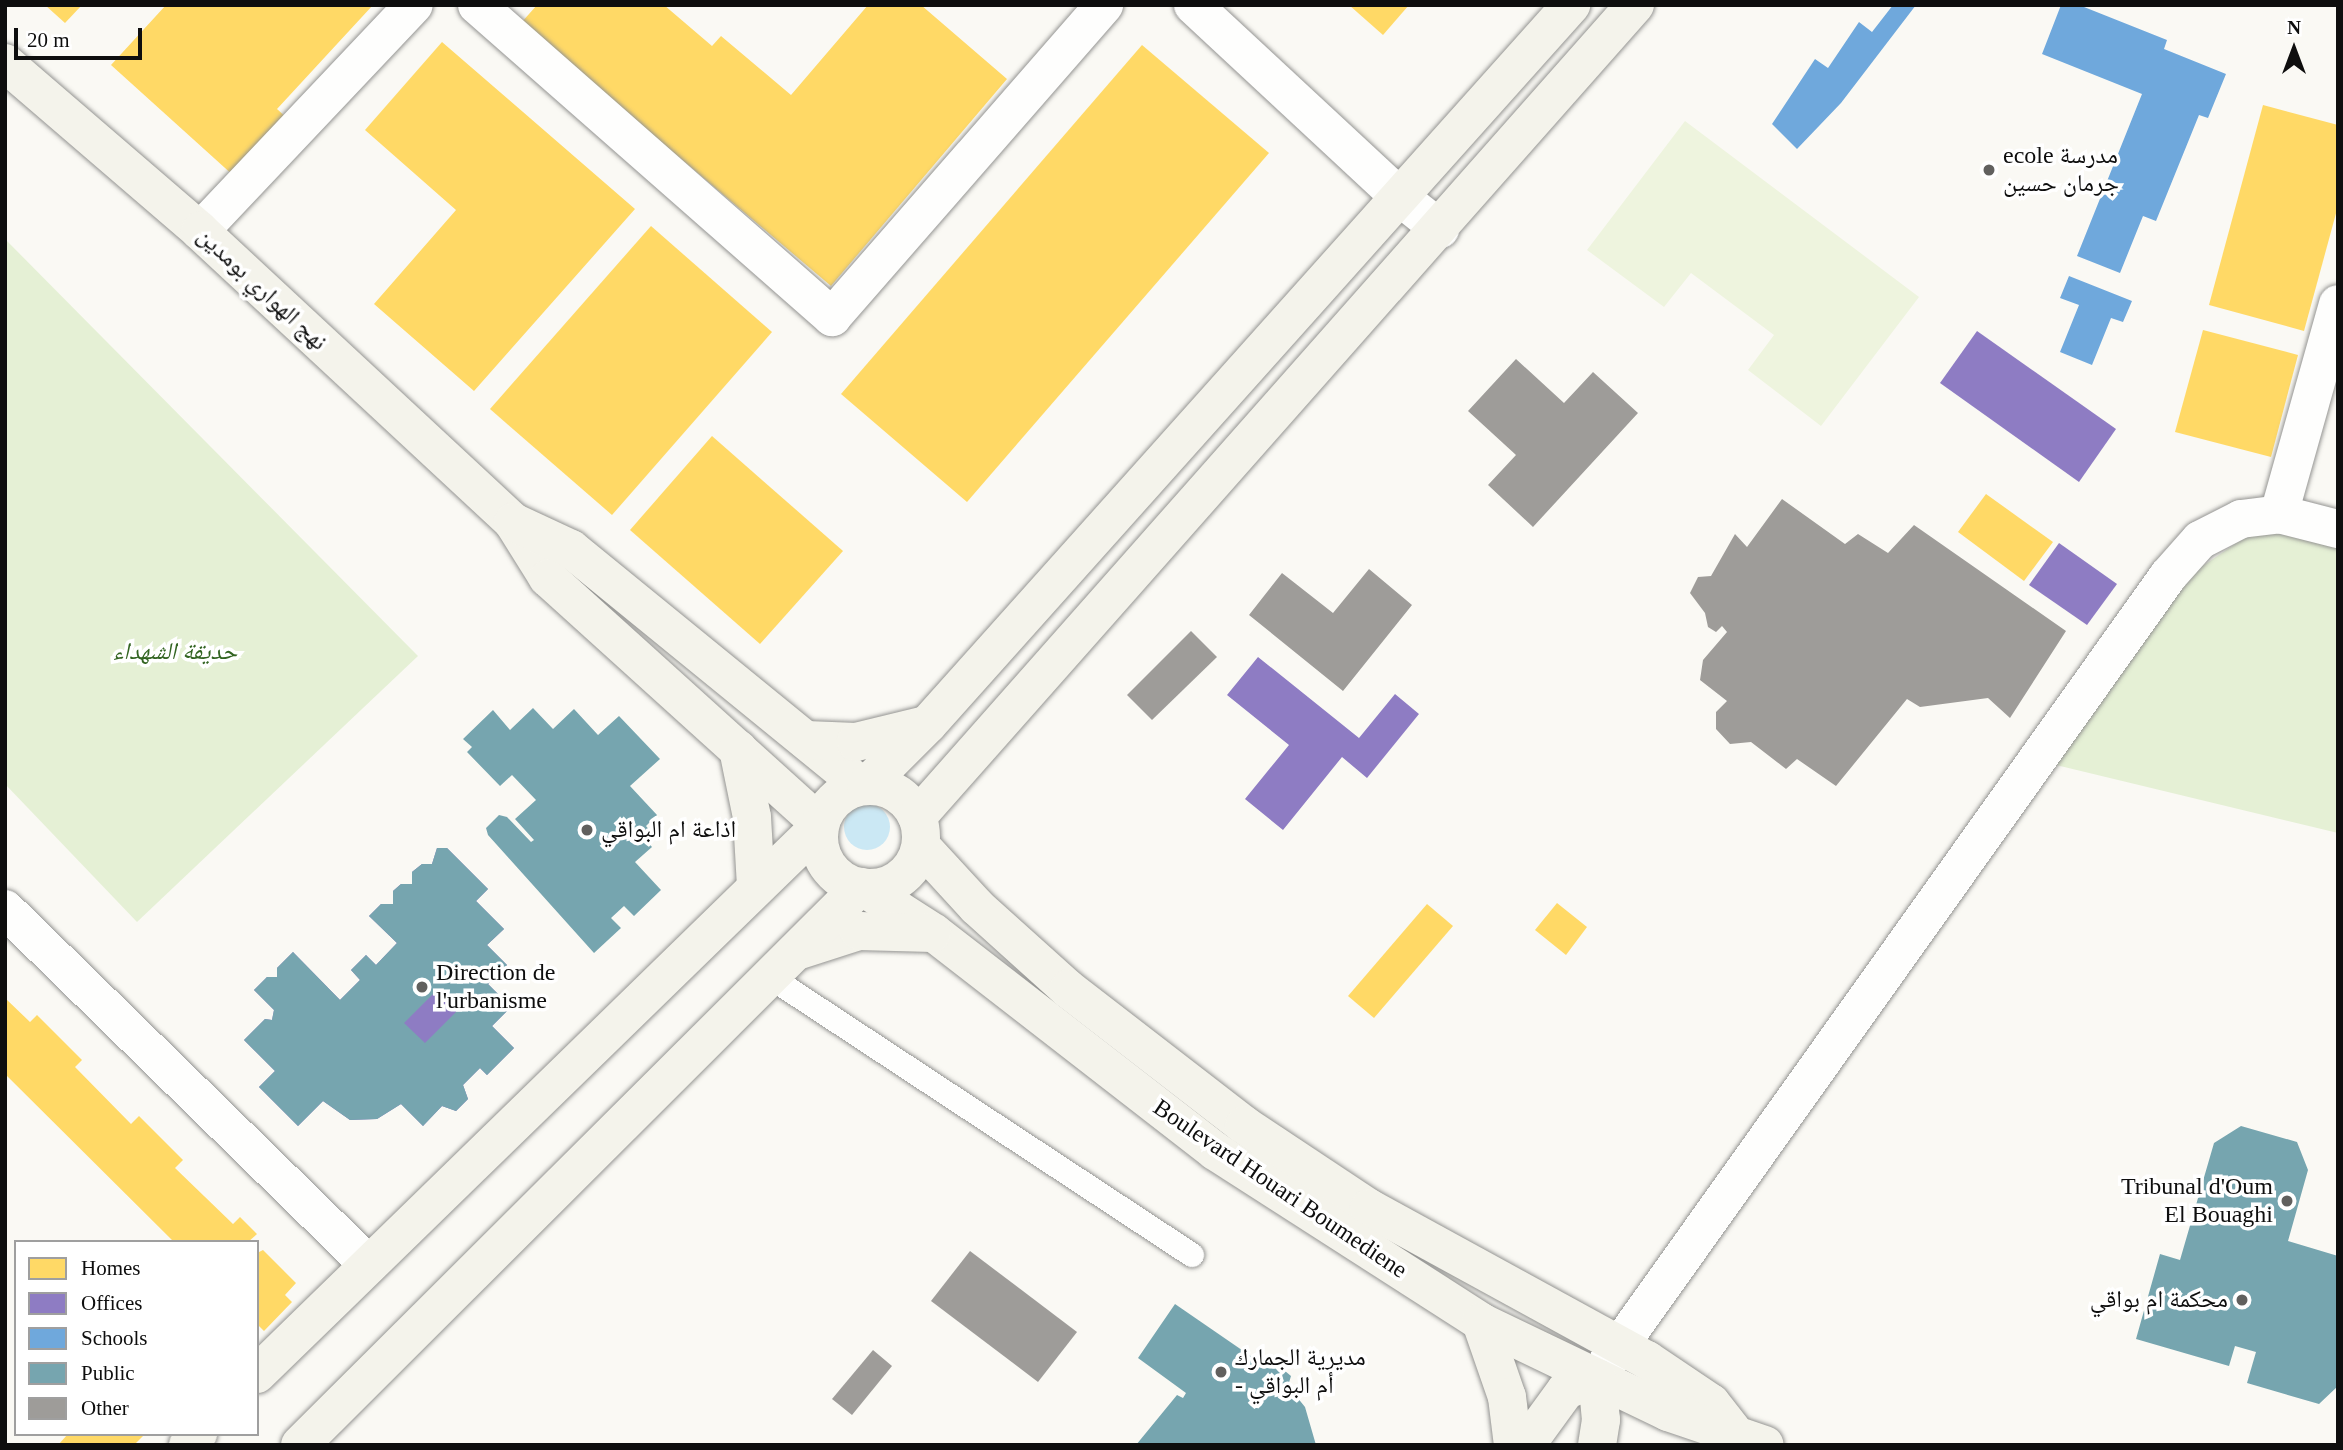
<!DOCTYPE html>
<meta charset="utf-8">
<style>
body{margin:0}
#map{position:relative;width:2343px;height:1450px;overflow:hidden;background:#faf9f4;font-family:"Times New Roman","Noto Naskh Arabic",serif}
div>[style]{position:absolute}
.green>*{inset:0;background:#e5f0d5}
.pitch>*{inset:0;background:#eef4de}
.water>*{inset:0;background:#cbe8f4}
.round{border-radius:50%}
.homes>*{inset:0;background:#ffd966}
.offices>*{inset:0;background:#8e7cc3}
.schools>*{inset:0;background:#6fa8dc}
.public>*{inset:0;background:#76a5af}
.building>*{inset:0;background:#9e9c99}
.roads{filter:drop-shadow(0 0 2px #949492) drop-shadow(0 0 2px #949492)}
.service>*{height:24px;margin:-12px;padding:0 12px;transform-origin:12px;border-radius:12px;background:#fefefd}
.minor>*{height:38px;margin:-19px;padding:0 19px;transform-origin:19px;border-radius:19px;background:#fefefd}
.secondary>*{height:38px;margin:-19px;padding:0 19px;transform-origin:19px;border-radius:19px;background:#f4f3eb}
.secondary>.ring{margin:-19px;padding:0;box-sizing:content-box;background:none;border:38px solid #f4f3eb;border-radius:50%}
.dots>*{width:19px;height:19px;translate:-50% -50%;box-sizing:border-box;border:4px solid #fff;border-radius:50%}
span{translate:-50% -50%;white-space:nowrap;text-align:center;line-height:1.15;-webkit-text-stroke:7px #fff;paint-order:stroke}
.poi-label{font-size:24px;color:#0e0e0e}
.left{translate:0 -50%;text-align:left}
.right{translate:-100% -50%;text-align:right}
.street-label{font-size:24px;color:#0e0e0e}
.park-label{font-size:24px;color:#326421;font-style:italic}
.frame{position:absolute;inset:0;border:7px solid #0e0e0e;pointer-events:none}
.legend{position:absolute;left:14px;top:1240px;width:245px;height:196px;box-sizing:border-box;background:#fff;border:2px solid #9f9f9f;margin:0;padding:9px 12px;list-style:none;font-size:21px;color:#0e0e0e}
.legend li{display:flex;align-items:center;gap:14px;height:35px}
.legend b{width:35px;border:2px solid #9f9f9f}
.north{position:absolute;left:2259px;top:14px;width:70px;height:70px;-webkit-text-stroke:5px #fff;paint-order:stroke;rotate:0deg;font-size:19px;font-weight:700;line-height:28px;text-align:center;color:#0e0e0e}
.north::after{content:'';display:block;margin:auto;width:24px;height:32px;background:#0e0e0e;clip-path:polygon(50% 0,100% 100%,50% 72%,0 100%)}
.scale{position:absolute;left:14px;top:28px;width:128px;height:32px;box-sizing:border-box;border:4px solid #0e0e0e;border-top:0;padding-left:9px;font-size:21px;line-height:24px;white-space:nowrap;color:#0e0e0e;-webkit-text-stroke:5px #fff;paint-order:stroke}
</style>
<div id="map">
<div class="green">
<i style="clip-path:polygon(5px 239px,418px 656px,137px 922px,5px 784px)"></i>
<i style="clip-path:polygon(2279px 514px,2338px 529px,2338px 833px,2056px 765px,2191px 574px)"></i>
</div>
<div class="pitch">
<i style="clip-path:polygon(1685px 121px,1919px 297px,1821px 426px,1748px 370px,1774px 335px,1691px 273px,1664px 307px,1587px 250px)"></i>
</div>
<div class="water">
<i class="round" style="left:844px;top:804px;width:46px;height:46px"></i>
</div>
<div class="homes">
<i style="clip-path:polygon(45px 5px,82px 5px,65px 23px)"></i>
<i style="clip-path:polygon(166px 5px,373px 5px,277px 109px,288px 119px,235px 177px,111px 65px)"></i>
<i style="clip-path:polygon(537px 5px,664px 5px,712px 46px,721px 36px,791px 95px,868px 5px,921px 5px,1007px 79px,831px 286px,521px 23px)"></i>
<i style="clip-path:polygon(1349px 5px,1409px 5px,1383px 35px)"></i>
<i style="clip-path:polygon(442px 42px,635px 209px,474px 391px,374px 304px,456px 210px,365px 130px)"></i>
<i style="clip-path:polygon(1142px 45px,1269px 153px,967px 502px,841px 394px)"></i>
<i style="clip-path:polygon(2263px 105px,2338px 125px,2338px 206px,2304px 331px,2209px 305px)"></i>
<i style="clip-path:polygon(651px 226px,772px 332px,612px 515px,490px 409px)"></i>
<i style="clip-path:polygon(2203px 330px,2298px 355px,2271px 457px,2175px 432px)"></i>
<i style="clip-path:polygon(712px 436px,843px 551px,760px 644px,630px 530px)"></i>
<i style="clip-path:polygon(1986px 494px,2053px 542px,2024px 581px,1958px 532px)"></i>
<i style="clip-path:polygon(1557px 903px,1587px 927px,1566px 955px,1535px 930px)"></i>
<i style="clip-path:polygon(1427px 904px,1453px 926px,1374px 1018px,1348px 996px)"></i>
<i style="clip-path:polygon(5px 998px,30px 1022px,37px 1015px,82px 1060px,75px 1067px,131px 1124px,139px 1116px,183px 1160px,175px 1168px,233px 1224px,240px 1217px,257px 1234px,248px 1242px,174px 1242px,5px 1074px)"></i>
<i style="clip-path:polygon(263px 1250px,296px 1283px,285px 1295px,292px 1302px,264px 1331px,257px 1324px,257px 1253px)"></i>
<i style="clip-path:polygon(68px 1434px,145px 1434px,134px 1445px,58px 1445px)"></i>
</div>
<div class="offices">
<i style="clip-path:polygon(1977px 331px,2116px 429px,2079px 482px,1940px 383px)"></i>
<i style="clip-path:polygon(2059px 543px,2117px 584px,2087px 625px,2029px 585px)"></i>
<i style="clip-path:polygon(1258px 657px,1359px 738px,1395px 694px,1419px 714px,1367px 778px,1342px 757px,1283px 830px,1245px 799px,1289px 745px,1227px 695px)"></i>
<i style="clip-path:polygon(437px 848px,447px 848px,488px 889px,476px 901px,504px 929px,487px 945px,507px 965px,488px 984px,511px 1007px,492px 1026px,514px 1048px,487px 1075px,480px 1068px,463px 1085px,468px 1099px,456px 1111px,442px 1106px,423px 1126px,401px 1104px,377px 1119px,350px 1120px,323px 1101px,298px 1126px,259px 1087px,275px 1071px,244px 1040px,265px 1019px,272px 1020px,274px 1010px,254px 990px,267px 977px,277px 977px,277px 968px,293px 952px,340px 1000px,360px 980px,351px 970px,366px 955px,376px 965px,397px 943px,369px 916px,381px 904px,393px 904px,393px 891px,401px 884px,412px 884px,412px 872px,422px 864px,432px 864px)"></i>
</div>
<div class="schools">
<i style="clip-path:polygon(1893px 5px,1916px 5px,1841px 103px,1797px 149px,1772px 124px,1815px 59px,1828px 68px,1859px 22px,1872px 32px)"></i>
<i style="clip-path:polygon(2061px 5px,2079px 5px,2167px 40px,2164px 49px,2226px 74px,2208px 118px,2199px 115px,2156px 221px,2143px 216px,2120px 273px,2077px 256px,2142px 94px,2042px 54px)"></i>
<i style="clip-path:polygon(2069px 276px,2132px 301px,2123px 322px,2111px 318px,2092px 365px,2060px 352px,2079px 305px,2060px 298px)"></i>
</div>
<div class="public">
<i style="clip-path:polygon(533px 708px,553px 729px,574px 709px,598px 735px,619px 716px,660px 759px,630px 786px,657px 815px,646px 826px,651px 832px,644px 838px,652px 847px,635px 862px,661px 890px,634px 916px,624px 906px,611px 918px,621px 928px,594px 953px,488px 835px,486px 828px,499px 815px,507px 817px,531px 842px,534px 840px,515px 819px,536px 800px,512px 775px,500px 786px,467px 752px,472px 747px,463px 739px,493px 710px,510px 730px)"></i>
<i style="clip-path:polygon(evenodd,437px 848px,447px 848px,488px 889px,476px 901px,504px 929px,487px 945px,507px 965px,488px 984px,511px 1007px,492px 1026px,514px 1048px,487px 1075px,480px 1068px,463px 1085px,468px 1099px,456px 1111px,442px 1106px,423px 1126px,401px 1104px,377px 1119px,350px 1120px,323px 1101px,298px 1126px,259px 1087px,275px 1071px,244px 1040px,265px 1019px,272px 1020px,274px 1010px,254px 990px,267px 977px,277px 977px,277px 968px,293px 952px,340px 1000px,360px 980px,351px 970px,366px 955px,376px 965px,397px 943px,369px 916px,381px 904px,393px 904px,393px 891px,401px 884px,412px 884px,412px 872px,422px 864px,432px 864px,437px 848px,438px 989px,458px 1010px,425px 1043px,404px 1023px,438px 989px)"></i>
<i style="clip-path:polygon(2241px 1126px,2297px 1142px,2308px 1170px,2288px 1241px,2338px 1256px,2338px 1386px,2319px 1404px,2247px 1383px,2256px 1352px,2235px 1346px,2229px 1366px,2136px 1339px,2160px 1254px,2180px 1260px,2214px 1143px)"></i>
<i style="clip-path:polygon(1175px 1304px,1268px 1368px,1273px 1361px,1291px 1376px,1288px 1386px,1305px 1407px,1316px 1445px,1136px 1445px,1177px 1395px,1183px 1398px,1186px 1393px,1138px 1358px)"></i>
</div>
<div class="building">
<i style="clip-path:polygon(1516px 359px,1564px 403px,1593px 372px,1638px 413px,1533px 527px,1488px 485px,1516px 455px,1468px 411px)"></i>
<i style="clip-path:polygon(1782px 499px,1845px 544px,1858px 534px,1888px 553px,1914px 525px,2066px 631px,2010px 718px,1988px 698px,1920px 707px,1907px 699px,1836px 786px,1797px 759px,1786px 769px,1751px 742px,1730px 744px,1716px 729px,1716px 712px,1727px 701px,1700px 680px,1703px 660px,1727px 632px,1722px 626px,1716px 632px,1708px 627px,1705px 613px,1690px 593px,1698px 577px,1711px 576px,1735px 534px,1747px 547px)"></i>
<i style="clip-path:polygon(1369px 569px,1412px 605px,1343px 691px,1249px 615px,1282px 573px,1333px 613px)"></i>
<i style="clip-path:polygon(1191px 631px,1217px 657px,1152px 720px,1127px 695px)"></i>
<i style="clip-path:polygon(970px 1251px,1077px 1332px,1038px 1382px,931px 1301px)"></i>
<i style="clip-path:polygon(873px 1350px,892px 1366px,852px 1415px,832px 1399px)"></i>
</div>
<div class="roads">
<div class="service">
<i style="left:767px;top:975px;width:509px;rotate:33.38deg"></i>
</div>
<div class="minor">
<i style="left:477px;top:5px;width:473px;rotate:41.3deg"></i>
<i style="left:832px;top:317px;width:414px;rotate:-48.9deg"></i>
<i style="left:1193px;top:5px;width:284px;rotate:42.9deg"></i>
<i style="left:1401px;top:198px;width:50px;rotate:38.5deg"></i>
<i style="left:200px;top:231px;width:311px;rotate:-46.6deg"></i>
<i style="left:2279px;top:514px;width:218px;rotate:-74.3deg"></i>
<i style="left:5px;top:909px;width:509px;rotate:44.36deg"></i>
<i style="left:1600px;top:1373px;width:979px;rotate:-54.52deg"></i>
<i style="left:2168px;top:576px;width:48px;rotate:-48.4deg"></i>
<i style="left:2200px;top:540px;width:46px;rotate:-27.1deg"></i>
<i style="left:2241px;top:519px;width:38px;rotate:-7deg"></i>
<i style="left:2279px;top:514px;width:61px;rotate:14.3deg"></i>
</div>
<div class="secondary">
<i style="left:5px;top:63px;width:257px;rotate:40.7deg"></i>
<i style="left:200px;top:231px;width:427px;rotate:42.9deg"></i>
<i style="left:513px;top:522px;width:66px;rotate:58deg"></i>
<i style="left:548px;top:578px;width:367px;rotate:42.1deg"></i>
<i style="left:513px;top:522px;width:64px;rotate:25deg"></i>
<i style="left:571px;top:549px;width:375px;rotate:39.2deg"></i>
<i style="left:806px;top:740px;width:50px;rotate:2.3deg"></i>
<i style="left:856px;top:742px;width:72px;rotate:-13.7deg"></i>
<i style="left:738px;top:749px;width:69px;rotate:78.4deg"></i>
<i style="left:752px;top:817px;width:69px;rotate:86.7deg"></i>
<i class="ring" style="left:819px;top:786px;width:64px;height:64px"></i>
<i style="left:866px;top:786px;width:88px;rotate:-45deg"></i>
<i style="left:928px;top:724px;width:965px;rotate:-48.19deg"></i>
<i style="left:917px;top:817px;width:1084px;rotate:-48.52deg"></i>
<i style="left:921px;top:846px;width:83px;rotate:47.4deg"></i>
<i style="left:977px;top:907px;width:122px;rotate:42deg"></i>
<i style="left:1068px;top:989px;width:222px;rotate:37.7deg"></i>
<i style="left:1244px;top:1125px;width:150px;rotate:33.6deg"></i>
<i style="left:1369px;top:1208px;width:317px;rotate:28.7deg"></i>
<i style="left:1647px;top:1360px;width:77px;rotate:33.9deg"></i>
<i style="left:1711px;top:1403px;width:34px;rotate:52deg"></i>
<i style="left:864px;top:888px;width:83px;rotate:32.7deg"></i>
<i style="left:934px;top:933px;width:356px;rotate:37.8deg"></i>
<i style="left:1215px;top:1151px;width:316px;rotate:32.7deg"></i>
<i style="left:1481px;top:1322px;width:208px;rotate:25.7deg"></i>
<i style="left:1668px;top:1412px;width:102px;rotate:18.8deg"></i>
<i style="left:800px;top:950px;width:62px;rotate:-17.9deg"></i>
<i style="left:859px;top:931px;width:73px;rotate:1.6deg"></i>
<i style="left:1481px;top:1322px;width:79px;rotate:70.9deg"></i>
<i style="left:1507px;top:1397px;width:48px;rotate:82.9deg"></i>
<i style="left:257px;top:1374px;width:784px;rotate:-44.23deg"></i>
<i style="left:188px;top:1445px;width:15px;rotate:-48deg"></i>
<i style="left:300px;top:1445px;width:791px;rotate:-44.9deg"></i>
<i style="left:1526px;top:1445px;width:68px;rotate:-54deg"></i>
<i style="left:1566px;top:1390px;width:33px;rotate:-21deg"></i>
<i style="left:1597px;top:1378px;width:42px;rotate:84.6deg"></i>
<i style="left:1601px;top:1420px;width:25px;rotate:99deg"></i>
</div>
</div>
<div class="dots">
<i style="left:1989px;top:170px;background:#61605e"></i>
<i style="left:587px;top:830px;background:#61605e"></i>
<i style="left:422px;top:987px;background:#61605e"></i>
<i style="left:2287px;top:1201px;background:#61605e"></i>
<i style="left:2242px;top:1300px;background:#61605e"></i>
<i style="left:1221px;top:1372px;background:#61605e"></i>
</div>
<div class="poi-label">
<span class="left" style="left:2003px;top:170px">ecole مدرسة<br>جرمان حسين</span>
<span class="left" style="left:601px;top:830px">اذاعة ام البواقي</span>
<span class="left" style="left:436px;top:987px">Direction de<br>l'urbanisme</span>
<span class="right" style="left:2273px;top:1201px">Tribunal d'Oum<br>El Bouaghi</span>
<span class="right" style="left:2228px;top:1300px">محكمة ام بواقي</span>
<span class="left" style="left:1235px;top:1372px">مديرية الجمارك<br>- أم البواقي</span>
</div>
<div class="street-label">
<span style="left:262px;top:289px;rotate:43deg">نهج الهواري بومدين</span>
<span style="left:1280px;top:1189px;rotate:34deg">Boulevard Houari Boumediene</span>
</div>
<div class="park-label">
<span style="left:175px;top:652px">حديقة الشهداء</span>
</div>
<div class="frame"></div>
<ul class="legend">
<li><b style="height:19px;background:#ffd966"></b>Homes</li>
<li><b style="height:19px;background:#8e7cc3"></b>Offices</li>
<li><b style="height:19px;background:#6fa8dc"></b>Schools</li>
<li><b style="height:19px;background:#76a5af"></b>Public</li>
<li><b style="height:19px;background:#9e9c99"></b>Other</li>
</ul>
<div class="north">N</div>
<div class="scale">20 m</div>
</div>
